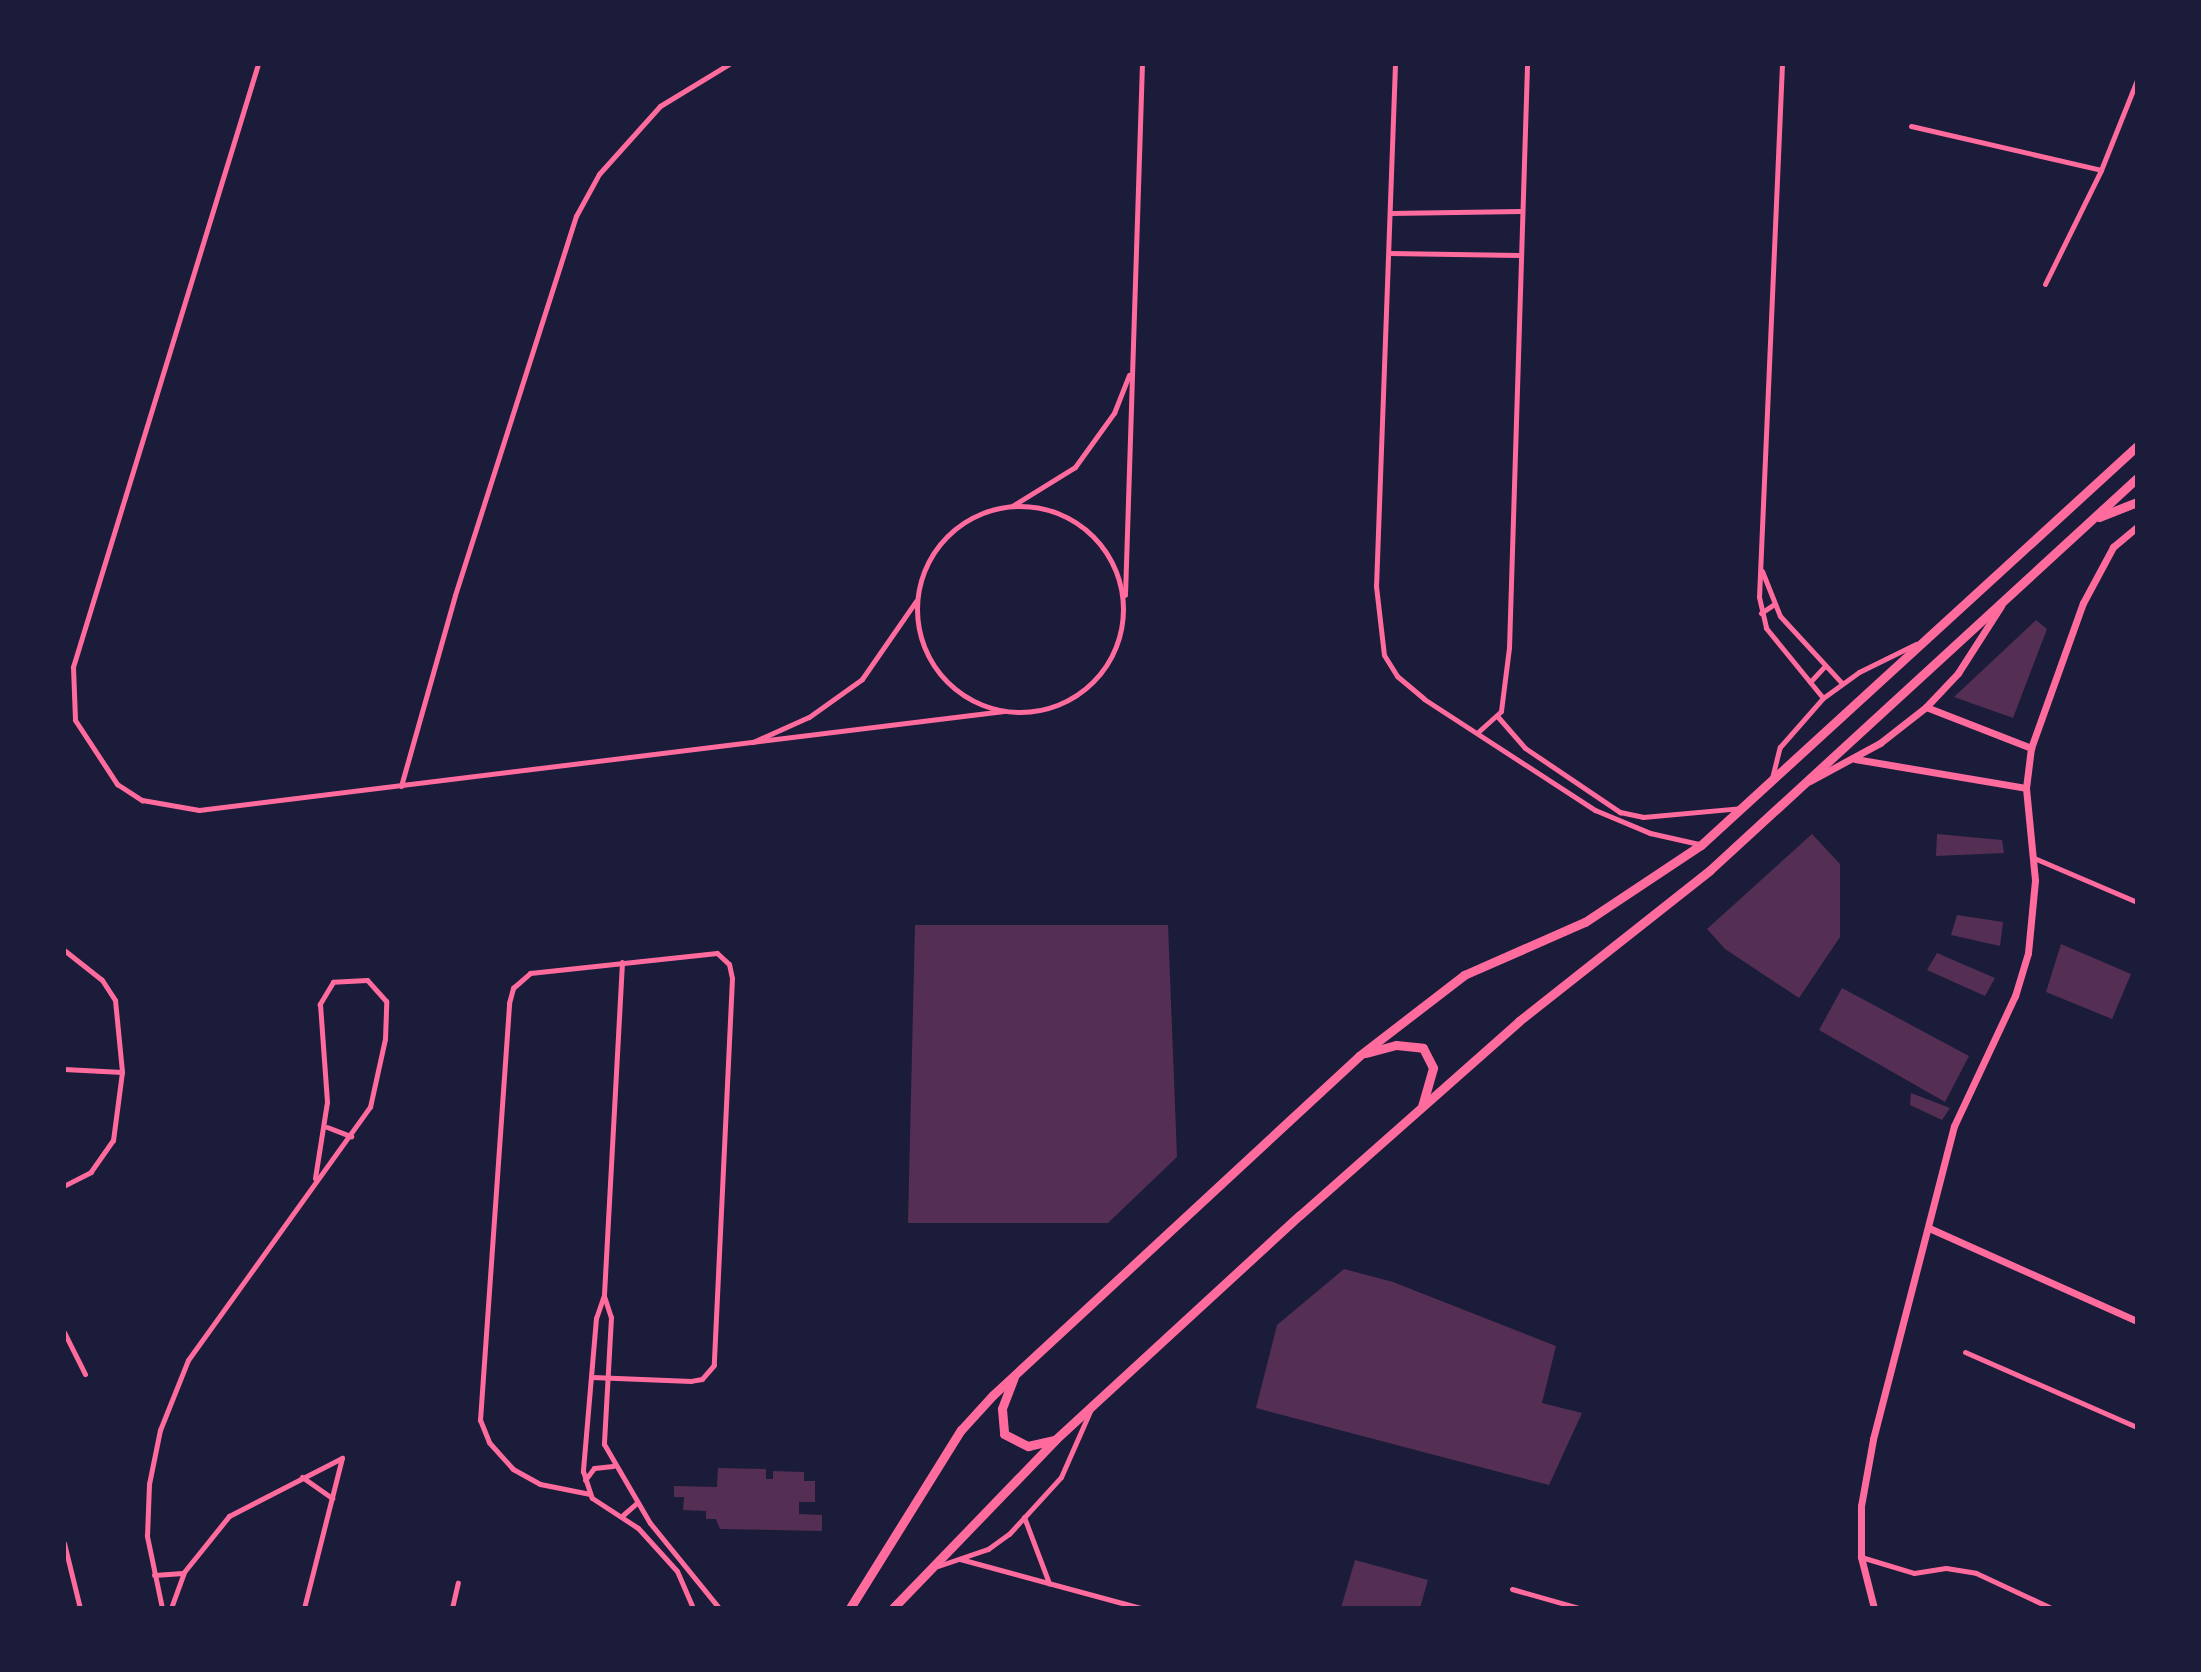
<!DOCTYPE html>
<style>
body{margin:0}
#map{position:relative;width:2201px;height:1672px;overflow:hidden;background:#1b1b3a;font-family:Inter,sans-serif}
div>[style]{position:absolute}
.building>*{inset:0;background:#542f53}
.minor>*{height:5px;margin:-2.5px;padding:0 2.5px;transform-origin:2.5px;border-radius:2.5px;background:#ff6b9d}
.minor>.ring{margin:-2.5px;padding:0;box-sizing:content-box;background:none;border:5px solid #ff6b9d;border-radius:50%}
.tertiary>*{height:7px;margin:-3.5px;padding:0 3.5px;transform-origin:3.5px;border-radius:3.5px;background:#ff6b9d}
.trunk>*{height:9px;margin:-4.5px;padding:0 4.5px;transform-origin:4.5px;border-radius:4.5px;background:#ff6b9d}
span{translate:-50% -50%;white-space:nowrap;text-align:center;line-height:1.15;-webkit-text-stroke:7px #1b1b3a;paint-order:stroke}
.frame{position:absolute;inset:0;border:66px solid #1b1b3a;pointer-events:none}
</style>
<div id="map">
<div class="building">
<i style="clip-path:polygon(2036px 620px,2047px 629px,2013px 718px,1954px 697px)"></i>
<i style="clip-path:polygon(1812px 834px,1840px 864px,1840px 937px,1799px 998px,1725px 949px,1707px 929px)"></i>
<i style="clip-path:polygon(1937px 834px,2002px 840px,2004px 853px,1936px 856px)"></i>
<i style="clip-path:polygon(1957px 915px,2003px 922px,2000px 946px,1951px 935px)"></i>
<i style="clip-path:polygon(915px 925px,1168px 925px,1177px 1157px,1108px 1223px,908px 1223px)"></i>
<i style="clip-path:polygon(2061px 944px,2131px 974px,2112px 1019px,2046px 992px)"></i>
<i style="clip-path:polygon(1937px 953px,1995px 978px,1985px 996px,1927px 970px)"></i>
<i style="clip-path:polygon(1842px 988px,1969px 1056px,1945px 1102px,1819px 1030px)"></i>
<i style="clip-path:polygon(1911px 1093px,1950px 1108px,1942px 1120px,1910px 1105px)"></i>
<i style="clip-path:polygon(1344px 1269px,1393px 1282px,1556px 1346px,1542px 1403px,1582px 1413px,1549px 1485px,1256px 1408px,1277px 1325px)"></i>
<i style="clip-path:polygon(718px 1468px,766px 1469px,766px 1479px,773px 1479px,773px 1471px,804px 1472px,804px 1481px,815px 1481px,815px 1502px,799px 1502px,799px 1514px,822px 1515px,822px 1531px,720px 1529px,716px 1519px,706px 1519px,706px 1511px,683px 1510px,684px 1497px,674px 1497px,674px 1486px,717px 1487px)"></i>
<i style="clip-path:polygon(1355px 1560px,1428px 1580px,1420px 1608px,1341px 1608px)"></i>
</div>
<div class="minor">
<i style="left:258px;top:64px;width:631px;rotate:107.06deg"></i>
<i style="left:73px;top:667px;width:53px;rotate:87.8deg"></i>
<i style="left:75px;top:720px;width:77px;rotate:56.7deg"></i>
<i style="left:117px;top:784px;width:30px;rotate:33deg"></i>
<i style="left:142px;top:800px;width:58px;rotate:10deg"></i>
<i style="left:199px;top:810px;width:811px;rotate:-7.01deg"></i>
<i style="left:1395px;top:64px;width:522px;rotate:92.08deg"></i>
<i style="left:1376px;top:586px;width:69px;rotate:83.4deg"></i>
<i style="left:1384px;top:655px;width:25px;rotate:58deg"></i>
<i style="left:1397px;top:676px;width:35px;rotate:40deg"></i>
<i style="left:1424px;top:699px;width:204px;rotate:33deg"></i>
<i style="left:1595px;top:810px;width:60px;rotate:22.7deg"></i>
<i style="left:1650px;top:833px;width:50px;rotate:12.7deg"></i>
<i style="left:1782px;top:64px;width:533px;rotate:92.47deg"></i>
<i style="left:1759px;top:597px;width:32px;rotate:77deg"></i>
<i style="left:1766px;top:628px;width:90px;rotate:50.8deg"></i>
<i style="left:1911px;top:126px;width:195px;rotate:13deg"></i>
<i style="left:1390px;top:213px;width:131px;rotate:-0.9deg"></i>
<i style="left:1389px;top:253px;width:130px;rotate:0.9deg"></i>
<i style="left:2045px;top:284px;width:127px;rotate:-63.8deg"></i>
<i style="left:2101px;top:170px;width:97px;rotate:-68.2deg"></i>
<i class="ring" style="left:917px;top:506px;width:201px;height:201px"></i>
<i style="left:1012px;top:506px;width:74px;rotate:-31.8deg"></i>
<i style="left:1075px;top:467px;width:67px;rotate:-54.2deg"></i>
<i style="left:1114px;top:413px;width:41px;rotate:-68.5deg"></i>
<i style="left:1762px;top:571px;width:48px;rotate:68.2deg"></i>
<i style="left:1780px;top:616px;width:90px;rotate:47.3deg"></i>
<i style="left:1125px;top:595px;width:531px;rotate:-88.17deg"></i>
<i style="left:1761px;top:613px;width:14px;rotate:-34deg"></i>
<i style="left:1810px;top:682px;width:22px;rotate:-47deg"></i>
<i style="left:1498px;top:717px;width:41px;rotate:48.9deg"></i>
<i style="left:1525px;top:748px;width:115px;rotate:34deg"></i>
<i style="left:1620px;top:812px;width:24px;rotate:12deg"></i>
<i style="left:1643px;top:817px;width:98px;rotate:-5.2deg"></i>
<i style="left:1478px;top:732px;width:31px;rotate:-42deg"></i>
<i style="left:1501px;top:711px;width:64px;rotate:-82.8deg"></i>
<i style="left:1509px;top:648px;width:584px;rotate:-88.23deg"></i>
<i style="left:753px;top:742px;width:61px;rotate:-24.1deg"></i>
<i style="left:809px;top:717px;width:65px;rotate:-35.6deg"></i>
<i style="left:862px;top:679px;width:95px;rotate:-55.3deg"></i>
<i style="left:1772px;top:778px;width:32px;rotate:-76deg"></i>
<i style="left:1780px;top:747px;width:65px;rotate:-48.7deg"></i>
<i style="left:1823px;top:698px;width:44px;rotate:-35.8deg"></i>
<i style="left:1859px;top:672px;width:64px;rotate:-26.2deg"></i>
<i style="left:401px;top:786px;width:198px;rotate:-74.2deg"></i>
<i style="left:455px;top:595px;width:398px;rotate:-72.3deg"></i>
<i style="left:576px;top:216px;width:48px;rotate:-61.3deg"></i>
<i style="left:599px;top:174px;width:91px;rotate:-48.1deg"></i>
<i style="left:660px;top:106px;width:81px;rotate:-31.3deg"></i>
<i style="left:2034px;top:858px;width:112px;rotate:23.1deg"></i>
<i style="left:64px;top:950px;width:48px;rotate:38.3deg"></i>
<i style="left:102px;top:980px;width:24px;rotate:57deg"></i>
<i style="left:115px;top:1000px;width:72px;rotate:84.4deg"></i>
<i style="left:122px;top:1072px;width:69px;rotate:97.5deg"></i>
<i style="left:113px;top:1140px;width:39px;rotate:125deg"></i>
<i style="left:91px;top:1172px;width:30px;rotate:153deg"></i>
<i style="left:622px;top:962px;width:333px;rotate:93.1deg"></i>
<i style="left:604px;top:1295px;width:24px;rotate:109deg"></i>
<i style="left:596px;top:1318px;width:154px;rotate:94.9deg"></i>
<i style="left:583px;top:1471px;width:28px;rotate:72deg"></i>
<i style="left:592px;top:1498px;width:55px;rotate:33.1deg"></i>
<i style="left:638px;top:1528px;width:58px;rotate:47.8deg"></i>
<i style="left:677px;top:1571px;width:40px;rotate:66.6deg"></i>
<i style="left:64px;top:1069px;width:58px;rotate:3deg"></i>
<i style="left:327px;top:1127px;width:26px;rotate:21deg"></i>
<i style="left:604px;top:1296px;width:22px;rotate:72deg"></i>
<i style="left:611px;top:1317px;width:127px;rotate:93.2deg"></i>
<i style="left:604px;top:1444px;width:91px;rotate:59.8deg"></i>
<i style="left:650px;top:1523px;width:109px;rotate:50.9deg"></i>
<i style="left:64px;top:1332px;width:47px;rotate:63.4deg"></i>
<i style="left:1965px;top:1352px;width:188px;rotate:23.6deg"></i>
<i style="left:302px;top:1477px;width:37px;rotate:35deg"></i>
<i style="left:585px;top:1480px;width:15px;rotate:-53deg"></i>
<i style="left:594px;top:1468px;width:19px;rotate:-6deg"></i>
<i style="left:590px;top:1494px;width:51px;rotate:-168.7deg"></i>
<i style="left:540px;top:1484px;width:31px;rotate:-151deg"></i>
<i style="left:513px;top:1469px;width:36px;rotate:-132deg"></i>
<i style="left:489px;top:1442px;width:24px;rotate:-112deg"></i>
<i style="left:480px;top:1420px;width:418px;rotate:-86deg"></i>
<i style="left:509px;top:1003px;width:16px;rotate:-75deg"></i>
<i style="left:513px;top:988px;width:23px;rotate:-41deg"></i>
<i style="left:530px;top:973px;width:188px;rotate:-6.1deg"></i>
<i style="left:717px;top:953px;width:16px;rotate:43deg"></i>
<i style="left:729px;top:964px;width:14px;rotate:78deg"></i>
<i style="left:732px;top:978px;width:387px;rotate:92.7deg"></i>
<i style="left:714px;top:1365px;width:18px;rotate:131deg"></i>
<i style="left:702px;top:1379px;width:11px;rotate:170deg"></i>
<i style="left:691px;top:1381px;width:99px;rotate:-177.7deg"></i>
<i style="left:623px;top:1515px;width:18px;rotate:-41deg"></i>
<i style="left:1024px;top:1517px;width:71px;rotate:69.3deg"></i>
<i style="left:64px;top:1543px;width:67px;rotate:76.2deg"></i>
<i style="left:1861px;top:1557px;width:55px;rotate:16.8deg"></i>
<i style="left:1914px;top:1573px;width:32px;rotate:-9deg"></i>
<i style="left:1946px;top:1568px;width:30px;rotate:9deg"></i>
<i style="left:1976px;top:1573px;width:83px;rotate:25deg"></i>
<i style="left:960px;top:1559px;width:187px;rotate:15.2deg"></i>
<i style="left:938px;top:1566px;width:53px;rotate:-18.8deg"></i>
<i style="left:988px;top:1549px;width:26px;rotate:-36deg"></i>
<i style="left:1009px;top:1534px;width:77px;rotate:-47.6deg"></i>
<i style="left:1061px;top:1477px;width:74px;rotate:-66.2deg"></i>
<i style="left:154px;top:1575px;width:29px;rotate:-4deg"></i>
<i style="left:1512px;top:1589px;width:70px;rotate:15.8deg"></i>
<i style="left:162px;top:1608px;width:74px;rotate:-101.8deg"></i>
<i style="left:147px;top:1536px;width:52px;rotate:-87.8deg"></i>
<i style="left:149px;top:1484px;width:55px;rotate:-78.5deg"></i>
<i style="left:160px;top:1430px;width:75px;rotate:-68.2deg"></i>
<i style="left:188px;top:1360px;width:312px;rotate:-54.3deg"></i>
<i style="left:370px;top:1107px;width:70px;rotate:-77.6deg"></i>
<i style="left:385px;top:1039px;width:38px;rotate:-88deg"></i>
<i style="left:386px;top:1001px;width:28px;rotate:-132deg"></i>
<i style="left:367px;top:980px;width:34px;rotate:177deg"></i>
<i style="left:333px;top:982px;width:26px;rotate:121deg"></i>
<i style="left:320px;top:1004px;width:98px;rotate:85.9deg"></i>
<i style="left:327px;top:1102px;width:77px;rotate:99deg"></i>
<i style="left:171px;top:1608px;width:38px;rotate:-70deg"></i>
<i style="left:184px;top:1572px;width:72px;rotate:-51.2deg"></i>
<i style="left:229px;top:1516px;width:127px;rotate:-27.2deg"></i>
<i style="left:304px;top:1608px;width:155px;rotate:-75.8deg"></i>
<i style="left:452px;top:1608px;width:26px;rotate:-77deg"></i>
</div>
<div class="tertiary">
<i style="left:1926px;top:707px;width:113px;rotate:21.3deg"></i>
<i style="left:1855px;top:759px;width:173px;rotate:9.6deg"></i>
<i style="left:1810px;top:781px;width:80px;rotate:-28.5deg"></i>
<i style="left:1880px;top:743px;width:58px;rotate:-38deg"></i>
<i style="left:1926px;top:707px;width:47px;rotate:-46.7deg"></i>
<i style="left:1958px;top:673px;width:80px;rotate:-57.3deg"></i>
<i style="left:1929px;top:1228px;width:228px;rotate:24.1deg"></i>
<i style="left:1874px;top:1608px;width:53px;rotate:-104.3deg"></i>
<i style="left:1861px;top:1557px;width:51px;rotate:-90deg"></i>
<i style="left:1861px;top:1506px;width:68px;rotate:-79.8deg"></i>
<i style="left:1873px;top:1439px;width:323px;rotate:-75.5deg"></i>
<i style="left:1954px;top:1126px;width:144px;rotate:-64.9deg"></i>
<i style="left:2015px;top:996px;width:45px;rotate:-73.2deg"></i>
<i style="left:2028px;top:953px;width:73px;rotate:-84.5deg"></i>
<i style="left:2035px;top:880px;width:92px;rotate:-95.6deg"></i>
<i style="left:2026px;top:788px;width:40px;rotate:-82.9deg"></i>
<i style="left:2031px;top:748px;width:154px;rotate:-70.3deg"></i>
<i style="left:2083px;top:603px;width:64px;rotate:-61.8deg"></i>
<i style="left:2113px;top:547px;width:31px;rotate:-40deg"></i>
</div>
<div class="trunk">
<i style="left:2099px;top:517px;width:41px;rotate:-21.5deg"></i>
<i style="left:1366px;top:1053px;width:31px;rotate:-15deg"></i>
<i style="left:1396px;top:1045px;width:27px;rotate:6deg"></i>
<i style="left:1423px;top:1048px;width:22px;rotate:63deg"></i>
<i style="left:1433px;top:1068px;width:40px;rotate:106deg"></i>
<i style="left:1014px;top:1377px;width:34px;rotate:111deg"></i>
<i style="left:1002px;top:1409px;width:25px;rotate:85deg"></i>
<i style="left:1004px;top:1434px;width:27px;rotate:27deg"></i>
<i style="left:1028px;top:1446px;width:26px;rotate:-13deg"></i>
<i style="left:850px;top:1608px;width:210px;rotate:-58.1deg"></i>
<i style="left:961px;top:1430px;width:47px;rotate:-47.6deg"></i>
<i style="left:993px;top:1395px;width:499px;rotate:-42.8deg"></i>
<i style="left:1359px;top:1056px;width:133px;rotate:-37.6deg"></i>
<i style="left:1464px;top:975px;width:132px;rotate:-23.7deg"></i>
<i style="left:1585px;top:922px;width:139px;rotate:-33.6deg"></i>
<i style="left:1701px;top:845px;width:591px;rotate:-42.46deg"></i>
<i style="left:893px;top:1608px;width:235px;rotate:-46deg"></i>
<i style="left:1056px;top:1439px;width:331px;rotate:-42.6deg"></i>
<i style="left:1300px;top:1215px;width:293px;rotate:-41.5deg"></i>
<i style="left:1519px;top:1021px;width:243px;rotate:-38.3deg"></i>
<i style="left:1710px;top:870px;width:580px;rotate:-42.55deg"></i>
</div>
<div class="frame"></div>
</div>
